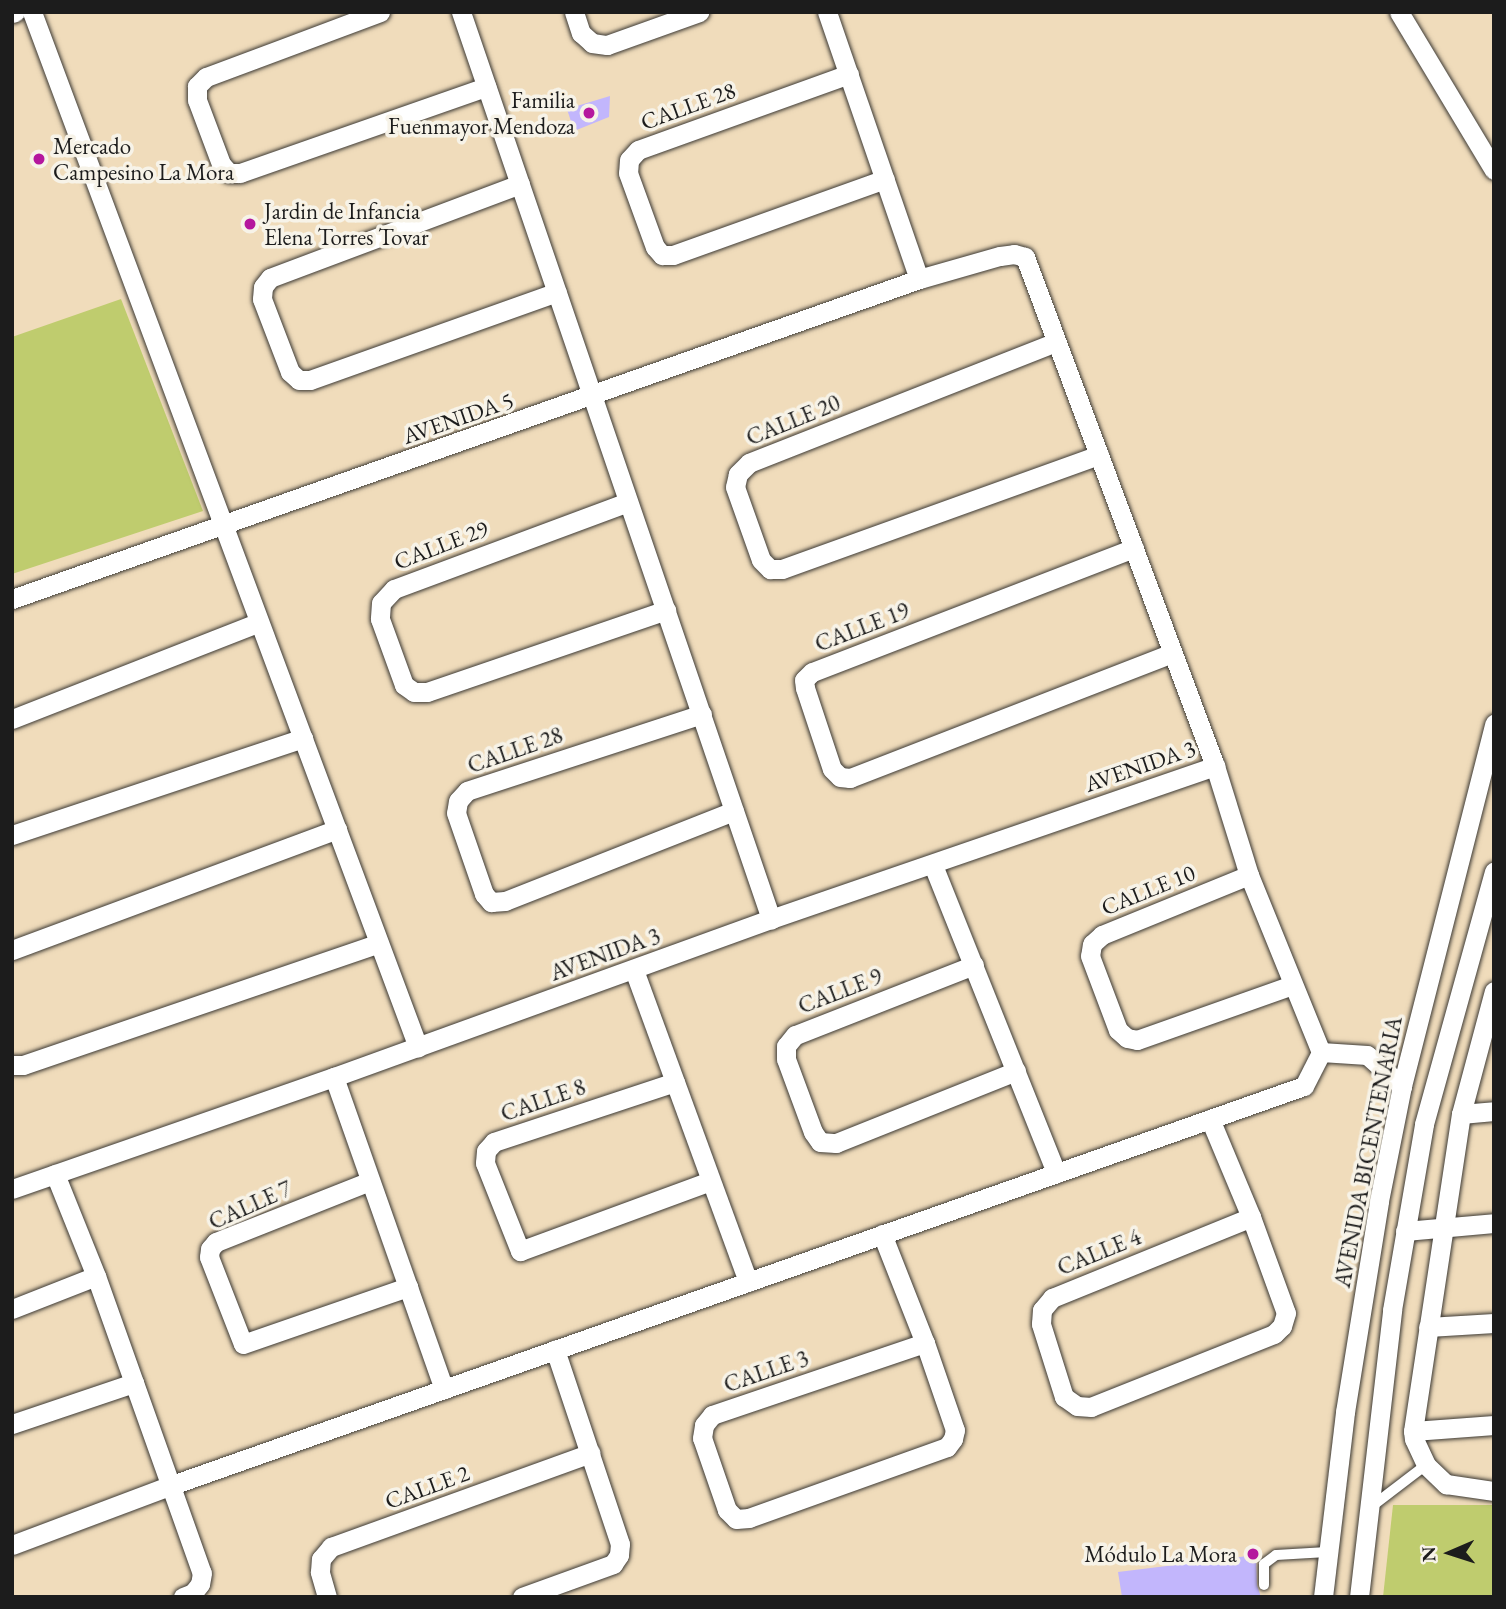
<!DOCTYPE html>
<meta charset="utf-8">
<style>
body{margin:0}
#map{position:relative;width:1506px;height:1609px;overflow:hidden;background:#f0dcbb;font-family:"EB Garamond",serif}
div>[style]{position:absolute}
.green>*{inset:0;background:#bfcc6e}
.building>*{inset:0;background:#c2b6fc}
.roads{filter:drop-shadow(0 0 2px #3c3934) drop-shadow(0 0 2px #3c3934)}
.lane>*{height:10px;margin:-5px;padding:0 5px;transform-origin:5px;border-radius:5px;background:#fff}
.street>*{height:19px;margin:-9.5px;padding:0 9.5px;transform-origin:9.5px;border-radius:9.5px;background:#fff}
.dots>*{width:19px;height:19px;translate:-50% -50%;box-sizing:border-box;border:4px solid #f7f3e8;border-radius:50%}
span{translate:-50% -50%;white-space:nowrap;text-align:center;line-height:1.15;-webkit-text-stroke:7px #f7f3e8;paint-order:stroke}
.poi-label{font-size:23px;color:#1c1c1c}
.right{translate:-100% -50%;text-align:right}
.left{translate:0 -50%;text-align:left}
.street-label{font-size:23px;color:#1c1c1c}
.frame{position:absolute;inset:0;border:14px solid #1c1c1c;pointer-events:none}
.north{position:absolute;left:1415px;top:1518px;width:70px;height:70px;-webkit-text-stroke:5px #f7f3e8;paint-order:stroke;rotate:267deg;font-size:19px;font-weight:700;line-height:28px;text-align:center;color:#1c1c1c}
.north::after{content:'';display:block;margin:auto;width:24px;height:32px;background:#1c1c1c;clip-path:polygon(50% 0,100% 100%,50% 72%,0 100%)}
</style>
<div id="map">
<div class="green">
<i style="clip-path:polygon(121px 299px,203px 511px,12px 574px,12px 337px)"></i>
<i style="clip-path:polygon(1393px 1505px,1494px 1505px,1494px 1597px,1383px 1597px)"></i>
</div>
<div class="building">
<i style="clip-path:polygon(610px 96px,609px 117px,574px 131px,567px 109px)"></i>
<i style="clip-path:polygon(1256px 1555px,1257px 1585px,1261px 1597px,1122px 1597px,1118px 1572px)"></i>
</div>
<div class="roads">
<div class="lane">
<i style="left:1371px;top:1507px;width:69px;rotate:-37.4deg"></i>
<i style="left:1264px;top:1585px;width:21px;rotate:-90deg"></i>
<i style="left:1264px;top:1564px;width:15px;rotate:-37deg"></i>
<i style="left:1276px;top:1555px;width:51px;rotate:-3.4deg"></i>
</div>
<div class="street">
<i style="left:32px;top:12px;width:1105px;rotate:69.55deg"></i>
<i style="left:380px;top:12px;width:186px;rotate:159.5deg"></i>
<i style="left:206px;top:77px;width:13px;rotate:135deg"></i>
<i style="left:197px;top:86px;width:14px;rotate:90deg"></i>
<i style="left:197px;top:100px;width:68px;rotate:69.4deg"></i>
<i style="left:221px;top:164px;width:12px;rotate:48deg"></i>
<i style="left:229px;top:173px;width:11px"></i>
<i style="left:240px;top:173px;width:261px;rotate:-19.3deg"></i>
<i style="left:461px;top:12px;width:959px;rotate:71.13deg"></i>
<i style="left:574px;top:12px;width:22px;rotate:72deg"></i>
<i style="left:581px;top:33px;width:15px;rotate:42deg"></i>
<i style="left:592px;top:43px;width:15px;rotate:8deg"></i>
<i style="left:607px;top:45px;width:98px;rotate:-19.7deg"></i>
<i style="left:827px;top:12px;width:282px;rotate:71deg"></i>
<i style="left:919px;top:279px;width:84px;rotate:-15.9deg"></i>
<i style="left:1000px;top:256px;width:14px;rotate:-8deg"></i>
<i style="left:1014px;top:254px;width:11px;rotate:15deg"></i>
<i style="left:1025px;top:257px;width:543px;rotate:69.53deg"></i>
<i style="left:1215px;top:766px;width:114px;rotate:72.7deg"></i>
<i style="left:1249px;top:875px;width:191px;rotate:67.9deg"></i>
<i style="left:1399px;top:12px;width:184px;rotate:59deg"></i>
<i style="left:12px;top:13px;width:3px;rotate:-18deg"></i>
<i style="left:849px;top:74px;width:224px;rotate:160.2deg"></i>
<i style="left:638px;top:150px;width:13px;rotate:132deg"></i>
<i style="left:629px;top:160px;width:13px;rotate:94deg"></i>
<i style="left:628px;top:173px;width:79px;rotate:70deg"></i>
<i style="left:655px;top:247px;width:11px;rotate:49deg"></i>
<i style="left:662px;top:255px;width:11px"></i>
<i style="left:673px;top:255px;width:225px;rotate:-19.7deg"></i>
<i style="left:520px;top:184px;width:267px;rotate:159.4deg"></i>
<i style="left:270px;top:278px;width:11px;rotate:128deg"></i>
<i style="left:263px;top:287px;width:12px;rotate:95deg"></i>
<i style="left:262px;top:299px;width:78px;rotate:69deg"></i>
<i style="left:290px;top:372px;width:12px;rotate:42deg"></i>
<i style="left:299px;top:380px;width:11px"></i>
<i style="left:310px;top:380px;width:262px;rotate:-19.6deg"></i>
<i style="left:1056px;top:342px;width:330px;rotate:158.5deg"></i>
<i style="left:749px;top:463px;width:16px;rotate:135deg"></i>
<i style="left:738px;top:474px;width:13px;rotate:103deg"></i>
<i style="left:735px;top:487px;width:77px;rotate:70.4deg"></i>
<i style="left:761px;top:560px;width:13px;rotate:45deg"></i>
<i style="left:770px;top:569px;width:12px"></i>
<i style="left:782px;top:569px;width:337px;rotate:-19.8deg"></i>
<i style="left:628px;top:502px;width:250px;rotate:159.6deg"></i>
<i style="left:394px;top:589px;width:19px;rotate:133deg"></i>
<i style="left:381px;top:603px;width:16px;rotate:94deg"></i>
<i style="left:380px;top:619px;width:70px;rotate:70deg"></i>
<i style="left:404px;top:685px;width:12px;rotate:35deg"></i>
<i style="left:414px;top:692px;width:13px"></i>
<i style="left:427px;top:692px;width:253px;rotate:-18.9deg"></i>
<i style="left:1134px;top:548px;width:345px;rotate:158.9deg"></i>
<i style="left:812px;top:672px;width:11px;rotate:135deg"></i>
<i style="left:804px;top:680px;width:8px;rotate:83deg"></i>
<i style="left:805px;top:688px;width:85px;rotate:71.6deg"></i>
<i style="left:832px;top:769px;width:11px;rotate:45deg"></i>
<i style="left:840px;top:777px;width:10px;rotate:6deg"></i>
<i style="left:850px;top:778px;width:346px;rotate:-21.2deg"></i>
<i style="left:12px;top:599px;width:962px;rotate:-19.43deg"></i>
<i style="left:702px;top:714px;width:247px;rotate:161.9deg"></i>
<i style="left:467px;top:791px;width:13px;rotate:132deg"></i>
<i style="left:458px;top:801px;width:12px;rotate:99deg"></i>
<i style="left:456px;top:813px;width:86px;rotate:70.9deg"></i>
<i style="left:484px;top:894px;width:11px;rotate:49deg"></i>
<i style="left:491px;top:902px;width:14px;rotate:-4deg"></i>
<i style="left:505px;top:901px;width:246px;rotate:-21.5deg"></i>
<i style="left:12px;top:719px;width:265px;rotate:-21.4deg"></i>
<i style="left:12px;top:835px;width:307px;rotate:-18.4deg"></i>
<i style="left:933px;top:865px;width:332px;rotate:68.2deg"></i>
<i style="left:1249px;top:875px;width:159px;rotate:157.8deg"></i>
<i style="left:1102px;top:935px;width:13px;rotate:138deg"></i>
<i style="left:1092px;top:944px;width:12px;rotate:99deg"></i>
<i style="left:1090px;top:956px;width:79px;rotate:69.3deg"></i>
<i style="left:1118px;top:1030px;width:12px;rotate:42deg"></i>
<i style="left:1127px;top:1038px;width:10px;rotate:11deg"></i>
<i style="left:1137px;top:1040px;width:164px;rotate:-19.5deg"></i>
<i style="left:12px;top:950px;width:347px;rotate:-20.4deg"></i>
<i style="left:974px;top:965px;width:192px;rotate:158.6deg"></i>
<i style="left:795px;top:1035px;width:14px;rotate:129deg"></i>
<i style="left:786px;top:1046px;width:13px;rotate:90deg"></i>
<i style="left:786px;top:1059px;width:78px;rotate:69.7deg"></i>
<i style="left:813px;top:1132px;width:12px;rotate:55deg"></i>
<i style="left:820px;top:1142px;width:16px;rotate:4deg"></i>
<i style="left:836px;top:1143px;width:194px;rotate:-21.8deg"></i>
<i style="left:634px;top:970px;width:332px;rotate:69.9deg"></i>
<i style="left:1321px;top:1052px;width:46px;rotate:3.7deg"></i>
<i style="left:1367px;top:1055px;width:47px;rotate:41.5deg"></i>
<i style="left:12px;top:1065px;width:11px"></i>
<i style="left:23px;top:1065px;width:376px;rotate:-18.9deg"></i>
<i style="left:334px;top:1077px;width:331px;rotate:70.6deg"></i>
<i style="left:675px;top:1082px;width:191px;rotate:161.7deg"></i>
<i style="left:494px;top:1142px;width:12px;rotate:132deg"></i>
<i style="left:486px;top:1151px;width:12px;rotate:95deg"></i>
<i style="left:485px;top:1163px;width:95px;rotate:68.3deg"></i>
<i style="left:520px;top:1251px;width:202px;rotate:-20.2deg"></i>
<i style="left:1461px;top:1114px;width:33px;rotate:-5deg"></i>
<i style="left:1210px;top:1119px;width:106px;rotate:67.3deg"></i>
<i style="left:1251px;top:1217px;width:102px;rotate:70deg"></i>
<i style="left:1286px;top:1313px;width:14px;rotate:107deg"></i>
<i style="left:1282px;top:1326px;width:11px;rotate:135deg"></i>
<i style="left:1274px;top:1334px;width:197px;rotate:158.3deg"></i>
<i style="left:1091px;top:1407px;width:14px;rotate:-176deg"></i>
<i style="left:1077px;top:1406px;width:16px;rotate:-145deg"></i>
<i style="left:1064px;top:1397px;width:77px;rotate:-107.5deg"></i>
<i style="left:1041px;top:1324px;width:14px;rotate:-86deg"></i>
<i style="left:1042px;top:1310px;width:16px;rotate:-50deg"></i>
<i style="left:1052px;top:1298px;width:215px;rotate:-22.1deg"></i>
<i style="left:55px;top:1174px;width:110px;rotate:68.1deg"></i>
<i style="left:96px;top:1276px;width:315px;rotate:70.4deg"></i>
<i style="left:202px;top:1573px;width:11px;rotate:100deg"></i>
<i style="left:200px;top:1584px;width:11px;rotate:128deg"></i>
<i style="left:193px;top:1593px;width:11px;rotate:158deg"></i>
<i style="left:370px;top:1181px;width:166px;rotate:158.4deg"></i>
<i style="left:216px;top:1242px;width:9px;rotate:131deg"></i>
<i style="left:210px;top:1249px;width:8px;rotate:97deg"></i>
<i style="left:209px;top:1257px;width:93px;rotate:68.7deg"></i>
<i style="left:243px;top:1344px;width:175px;rotate:-19.1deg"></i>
<i style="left:12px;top:1189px;width:341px;rotate:-19.2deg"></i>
<i style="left:334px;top:1077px;width:465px;rotate:-19.9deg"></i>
<i style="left:771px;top:919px;width:470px;rotate:-19deg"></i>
<i style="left:1405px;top:1231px;width:89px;rotate:-5.1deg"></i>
<i style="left:882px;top:1234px;width:117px;rotate:68.5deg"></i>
<i style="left:925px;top:1343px;width:92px;rotate:71deg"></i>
<i style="left:955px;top:1430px;width:9px;rotate:103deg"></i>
<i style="left:953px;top:1439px;width:10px;rotate:127deg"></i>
<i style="left:947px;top:1447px;width:210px;rotate:160.3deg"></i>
<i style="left:749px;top:1518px;width:13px;rotate:176deg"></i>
<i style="left:736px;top:1519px;width:13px;rotate:-135deg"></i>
<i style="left:727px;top:1510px;width:76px;rotate:-109.1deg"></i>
<i style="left:702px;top:1438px;width:13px;rotate:-81deg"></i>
<i style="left:704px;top:1425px;width:13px;rotate:-51deg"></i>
<i style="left:712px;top:1415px;width:225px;rotate:-18.7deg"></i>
<i style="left:12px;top:1309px;width:90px;rotate:-21.4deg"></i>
<i style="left:1428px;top:1327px;width:66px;rotate:-3.5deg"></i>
<i style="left:12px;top:1424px;width:129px;rotate:-18.6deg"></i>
<i style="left:1494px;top:1425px;width:81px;rotate:175.8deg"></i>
<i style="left:1413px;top:1431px;width:8px;rotate:83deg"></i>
<i style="left:1414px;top:1439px;width:29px;rotate:65deg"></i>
<i style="left:1426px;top:1465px;width:28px;rotate:44deg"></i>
<i style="left:1446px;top:1484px;width:49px;rotate:8.3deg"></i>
<i style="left:1413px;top:1431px;width:321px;rotate:-81.4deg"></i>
<i style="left:1461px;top:1114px;width:127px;rotate:-75deg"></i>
<i style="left:12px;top:1545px;width:171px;rotate:-20.6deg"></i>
<i style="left:172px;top:1485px;width:1200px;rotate:-19.42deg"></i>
<i style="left:1304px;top:1086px;width:38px;rotate:-63deg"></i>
<i style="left:327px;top:1597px;width:26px;rotate:-106deg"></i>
<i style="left:320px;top:1572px;width:13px;rotate:-86deg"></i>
<i style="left:321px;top:1559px;width:16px;rotate:-50deg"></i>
<i style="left:331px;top:1547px;width:276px;rotate:-19.9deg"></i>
<i style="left:522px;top:1597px;width:97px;rotate:-19.9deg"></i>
<i style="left:613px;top:1564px;width:11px;rotate:-56deg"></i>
<i style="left:619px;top:1555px;width:11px;rotate:-85deg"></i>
<i style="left:620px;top:1544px;width:205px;rotate:-108.5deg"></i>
<i style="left:1323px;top:1597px;width:186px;rotate:-83.2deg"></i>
<i style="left:1345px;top:1412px;width:214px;rotate:-80.8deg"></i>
<i style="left:1379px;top:1201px;width:117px;rotate:-78.7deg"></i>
<i style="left:1402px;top:1086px;width:374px;rotate:-75.7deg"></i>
<i style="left:1359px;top:1597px;width:289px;rotate:-83.4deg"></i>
<i style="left:1392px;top:1310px;width:189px;rotate:-80.2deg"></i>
<i style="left:1424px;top:1124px;width:262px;rotate:-74.5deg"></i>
</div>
</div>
<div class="dots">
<i style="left:589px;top:113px;background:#b5179e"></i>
<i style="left:39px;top:159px;background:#b5179e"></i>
<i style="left:250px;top:224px;background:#b5179e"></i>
<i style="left:1253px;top:1554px;background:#b5179e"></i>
</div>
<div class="poi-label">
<span class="right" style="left:575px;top:113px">Familia<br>Fuenmayor Mendoza</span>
<span class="left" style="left:53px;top:159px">Mercado<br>Campesino La Mora</span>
<span class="left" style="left:264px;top:224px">Jardin de Infancia<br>Elena Torres Tovar</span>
<span class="right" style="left:1237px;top:1554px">Módulo La Mora</span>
</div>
<div class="street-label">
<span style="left:688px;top:106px;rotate:-20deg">CALLE 28</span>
<span style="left:458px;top:418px;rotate:-19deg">AVENIDA 5</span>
<span style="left:793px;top:420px;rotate:-22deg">CALLE 20</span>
<span style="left:441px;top:545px;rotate:-21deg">CALLE 29</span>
<span style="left:862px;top:627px;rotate:-21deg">CALLE 19</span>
<span style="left:515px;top:750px;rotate:-19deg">CALLE 28</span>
<span style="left:1140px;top:766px;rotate:-19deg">AVENIDA 3</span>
<span style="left:1148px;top:890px;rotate:-22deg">CALLE 10</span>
<span style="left:605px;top:954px;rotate:-20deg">AVENIDA 3</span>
<span style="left:840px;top:991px;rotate:-21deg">CALLE 9</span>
<span style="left:543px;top:1100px;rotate:-19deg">CALLE 8</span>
<span style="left:1368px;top:1152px;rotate:-79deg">AVENIDA BICENTENARIA</span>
<span style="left:250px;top:1205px;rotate:-24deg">CALLE 7</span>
<span style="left:1099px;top:1252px;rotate:-22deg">CALLE 4</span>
<span style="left:766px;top:1371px;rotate:-19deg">CALLE 3</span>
<span style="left:427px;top:1487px;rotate:-20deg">CALLE 2</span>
</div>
<div class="frame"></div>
<div class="north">N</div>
</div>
